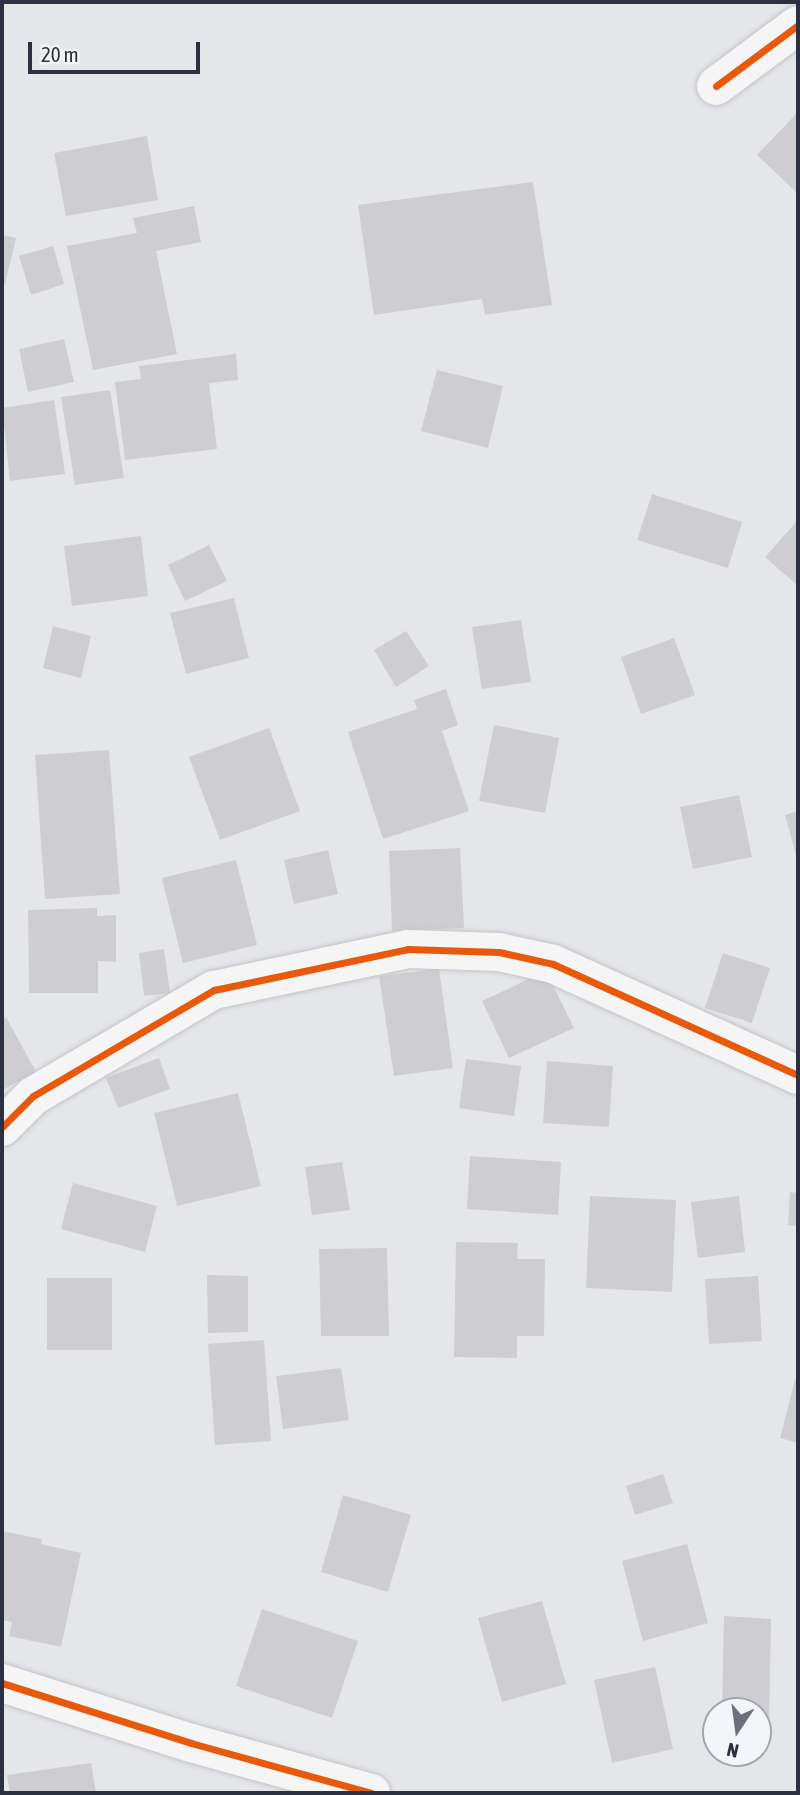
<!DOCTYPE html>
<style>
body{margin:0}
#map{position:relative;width:800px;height:1795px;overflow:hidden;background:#e5e6ea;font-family:"Asap Condensed",sans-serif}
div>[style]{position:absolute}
.building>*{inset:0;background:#ceced2}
.roads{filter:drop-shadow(0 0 2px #c3c4c8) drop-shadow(0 0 2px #c3c4c8)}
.minor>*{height:38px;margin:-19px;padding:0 19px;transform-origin:19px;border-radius:19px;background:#f5f5f6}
.cycleway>*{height:7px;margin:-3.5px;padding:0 3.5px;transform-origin:3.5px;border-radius:3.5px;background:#e8590c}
span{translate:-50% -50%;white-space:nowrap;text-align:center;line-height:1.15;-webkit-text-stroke:5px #f4f5f8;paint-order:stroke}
.frame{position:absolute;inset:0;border:4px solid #2d3041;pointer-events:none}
.north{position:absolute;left:702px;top:1697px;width:70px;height:70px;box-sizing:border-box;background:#f4f5f8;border:2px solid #a4a6af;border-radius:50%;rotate:193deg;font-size:19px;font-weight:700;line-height:28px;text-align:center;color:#2d3041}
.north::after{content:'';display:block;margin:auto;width:24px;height:32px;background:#6d707c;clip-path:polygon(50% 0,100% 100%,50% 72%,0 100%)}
.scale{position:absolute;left:28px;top:42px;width:172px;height:32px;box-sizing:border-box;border:4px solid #2d3041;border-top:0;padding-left:9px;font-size:21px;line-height:24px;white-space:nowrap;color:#2d3041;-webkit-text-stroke:5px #f4f5f8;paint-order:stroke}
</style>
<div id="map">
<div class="building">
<i style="clip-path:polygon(798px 112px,798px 194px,757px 155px)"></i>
<i style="clip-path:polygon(147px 136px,158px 200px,66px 216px,54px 153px)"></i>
<i style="clip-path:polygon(533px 182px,552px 305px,485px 315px,482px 299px,374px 315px,358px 205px)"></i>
<i style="clip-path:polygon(194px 206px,201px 242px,156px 251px,177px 354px,93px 370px,67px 246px,137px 233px,133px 218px)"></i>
<i style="clip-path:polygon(2px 235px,16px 238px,5px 284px,2px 284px)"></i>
<i style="clip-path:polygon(53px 246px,64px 284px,31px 295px,19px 256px)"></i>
<i style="clip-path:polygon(64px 339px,74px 382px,28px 392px,19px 349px)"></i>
<i style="clip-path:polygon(236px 354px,238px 380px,209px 383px,217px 449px,125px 460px,115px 382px,141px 379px,139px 366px)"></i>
<i style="clip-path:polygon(437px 370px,503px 386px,488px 448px,421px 431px)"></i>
<i style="clip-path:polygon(110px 390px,124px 478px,75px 485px,61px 397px)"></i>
<i style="clip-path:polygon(54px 400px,65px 474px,10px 481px,2px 408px)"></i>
<i style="clip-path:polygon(652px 494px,742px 522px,728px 568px,637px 540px)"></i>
<i style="clip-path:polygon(798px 520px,798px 586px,765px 557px)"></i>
<i style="clip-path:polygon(141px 536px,148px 596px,72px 606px,64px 546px)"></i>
<i style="clip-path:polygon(209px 545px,227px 581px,185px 601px,168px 565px)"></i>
<i style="clip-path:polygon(234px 598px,249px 658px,186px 674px,170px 613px)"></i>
<i style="clip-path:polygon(521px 620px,531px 682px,482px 689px,472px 627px)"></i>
<i style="clip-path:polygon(53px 626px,91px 636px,81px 678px,43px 668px)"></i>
<i style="clip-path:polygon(406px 631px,429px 666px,396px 687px,374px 650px)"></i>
<i style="clip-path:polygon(674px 638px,695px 695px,641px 714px,621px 657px)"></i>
<i style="clip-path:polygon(446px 689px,458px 725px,442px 731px,469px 811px,383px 839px,348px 732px,417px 709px,414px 700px)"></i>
<i style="clip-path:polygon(494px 725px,559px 738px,545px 813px,479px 801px)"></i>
<i style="clip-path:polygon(269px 728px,300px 811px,220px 840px,189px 757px)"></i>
<i style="clip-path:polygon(109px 750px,120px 894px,45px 899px,35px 755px)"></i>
<i style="clip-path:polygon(739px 795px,752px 857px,693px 869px,680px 807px)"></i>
<i style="clip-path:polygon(798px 811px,798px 858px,797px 859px,785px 815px)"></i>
<i style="clip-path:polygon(460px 848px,464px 928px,392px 931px,389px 851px)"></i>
<i style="clip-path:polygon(328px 850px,338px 894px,294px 904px,284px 860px)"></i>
<i style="clip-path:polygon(236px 860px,257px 945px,183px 963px,162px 878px)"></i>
<i style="clip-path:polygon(97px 908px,97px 916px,116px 915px,116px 962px,98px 961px,98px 993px,29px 993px,28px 910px)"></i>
<i style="clip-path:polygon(164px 949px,170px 993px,144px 996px,139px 953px)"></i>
<i style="clip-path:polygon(723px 953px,770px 968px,752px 1023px,705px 1008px)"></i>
<i style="clip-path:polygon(439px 969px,453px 1068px,394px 1076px,379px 976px)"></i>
<i style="clip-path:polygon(546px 971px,574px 1028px,509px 1058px,482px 1001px)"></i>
<i style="clip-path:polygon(6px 1017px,36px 1072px,2px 1090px,2px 1020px)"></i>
<i style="clip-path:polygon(159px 1058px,170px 1089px,118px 1108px,106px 1078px)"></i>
<i style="clip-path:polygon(466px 1059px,521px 1066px,514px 1116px,459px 1108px)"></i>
<i style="clip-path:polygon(547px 1061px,613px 1066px,609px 1127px,543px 1123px)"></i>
<i style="clip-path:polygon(238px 1093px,261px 1186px,177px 1206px,154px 1113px)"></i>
<i style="clip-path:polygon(470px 1156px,561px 1162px,558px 1215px,467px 1209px)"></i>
<i style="clip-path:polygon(342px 1162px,350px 1210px,312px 1215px,305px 1167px)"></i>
<i style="clip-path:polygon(73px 1183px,157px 1206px,145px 1252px,61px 1229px)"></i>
<i style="clip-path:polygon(790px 1192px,798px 1193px,798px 1226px,788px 1225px)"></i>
<i style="clip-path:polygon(590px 1196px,676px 1200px,672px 1292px,586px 1288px)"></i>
<i style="clip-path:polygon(739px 1196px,745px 1252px,698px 1258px,691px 1202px)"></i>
<i style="clip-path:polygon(456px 1242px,518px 1243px,517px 1259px,545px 1259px,544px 1336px,517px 1336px,517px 1358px,454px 1357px)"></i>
<i style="clip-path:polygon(387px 1248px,389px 1336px,321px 1336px,319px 1249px)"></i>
<i style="clip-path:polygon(207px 1275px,248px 1276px,248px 1332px,208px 1333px)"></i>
<i style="clip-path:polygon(758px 1276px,762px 1341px,709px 1344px,705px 1279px)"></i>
<i style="clip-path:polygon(47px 1278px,112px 1278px,112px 1350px,47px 1350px)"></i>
<i style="clip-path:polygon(264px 1340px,271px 1441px,215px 1445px,208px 1344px)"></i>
<i style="clip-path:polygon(341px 1368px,349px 1420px,283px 1429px,276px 1376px)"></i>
<i style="clip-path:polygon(795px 1379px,798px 1380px,798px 1443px,780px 1438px)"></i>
<i style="clip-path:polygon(663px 1474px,673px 1503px,635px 1515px,626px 1486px)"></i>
<i style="clip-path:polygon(343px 1495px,411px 1515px,388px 1592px,321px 1572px)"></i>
<i style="clip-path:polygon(2px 1531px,42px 1539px,41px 1544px,81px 1553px,61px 1647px,9px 1636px,12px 1622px,2px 1620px)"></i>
<i style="clip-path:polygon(687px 1544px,708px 1623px,643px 1641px,622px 1561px)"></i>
<i style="clip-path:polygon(542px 1601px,566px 1684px,502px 1702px,478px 1618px)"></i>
<i style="clip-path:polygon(262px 1609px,358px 1641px,332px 1718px,236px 1686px)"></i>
<i style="clip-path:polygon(724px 1616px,771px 1619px,769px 1727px,758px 1727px,758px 1711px,722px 1711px)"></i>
<i style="clip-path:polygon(655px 1667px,673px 1749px,612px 1763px,594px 1680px)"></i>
<i style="clip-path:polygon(91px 1763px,96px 1793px,10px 1793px,7px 1775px)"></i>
</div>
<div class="roads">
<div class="minor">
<i style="left:716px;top:86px;width:102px;rotate:-36.6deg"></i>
<i style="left:2px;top:1127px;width:44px;rotate:-45deg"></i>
<i style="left:33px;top:1096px;width:210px;rotate:-30.4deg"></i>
<i style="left:214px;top:990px;width:198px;rotate:-11.9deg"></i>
<i style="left:408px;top:949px;width:91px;rotate:1.9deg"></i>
<i style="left:499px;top:952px;width:55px;rotate:12.5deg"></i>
<i style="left:553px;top:964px;width:269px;rotate:24.4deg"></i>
<i style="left:2px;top:1683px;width:198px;rotate:17.6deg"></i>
<i style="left:191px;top:1743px;width:187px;rotate:15.5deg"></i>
</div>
</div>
<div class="cycleway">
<i style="left:716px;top:86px;width:102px;rotate:-36.6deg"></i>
<i style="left:2px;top:1127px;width:44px;rotate:-45deg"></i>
<i style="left:33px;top:1096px;width:210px;rotate:-30.4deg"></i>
<i style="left:214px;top:990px;width:198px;rotate:-11.9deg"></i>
<i style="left:408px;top:949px;width:91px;rotate:1.9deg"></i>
<i style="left:499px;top:952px;width:55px;rotate:12.5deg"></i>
<i style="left:553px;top:964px;width:269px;rotate:24.4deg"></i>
<i style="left:2px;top:1683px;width:198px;rotate:17.6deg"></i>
<i style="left:191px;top:1743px;width:187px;rotate:15.5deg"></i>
</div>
<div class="frame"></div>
<div class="north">N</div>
<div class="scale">20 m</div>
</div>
